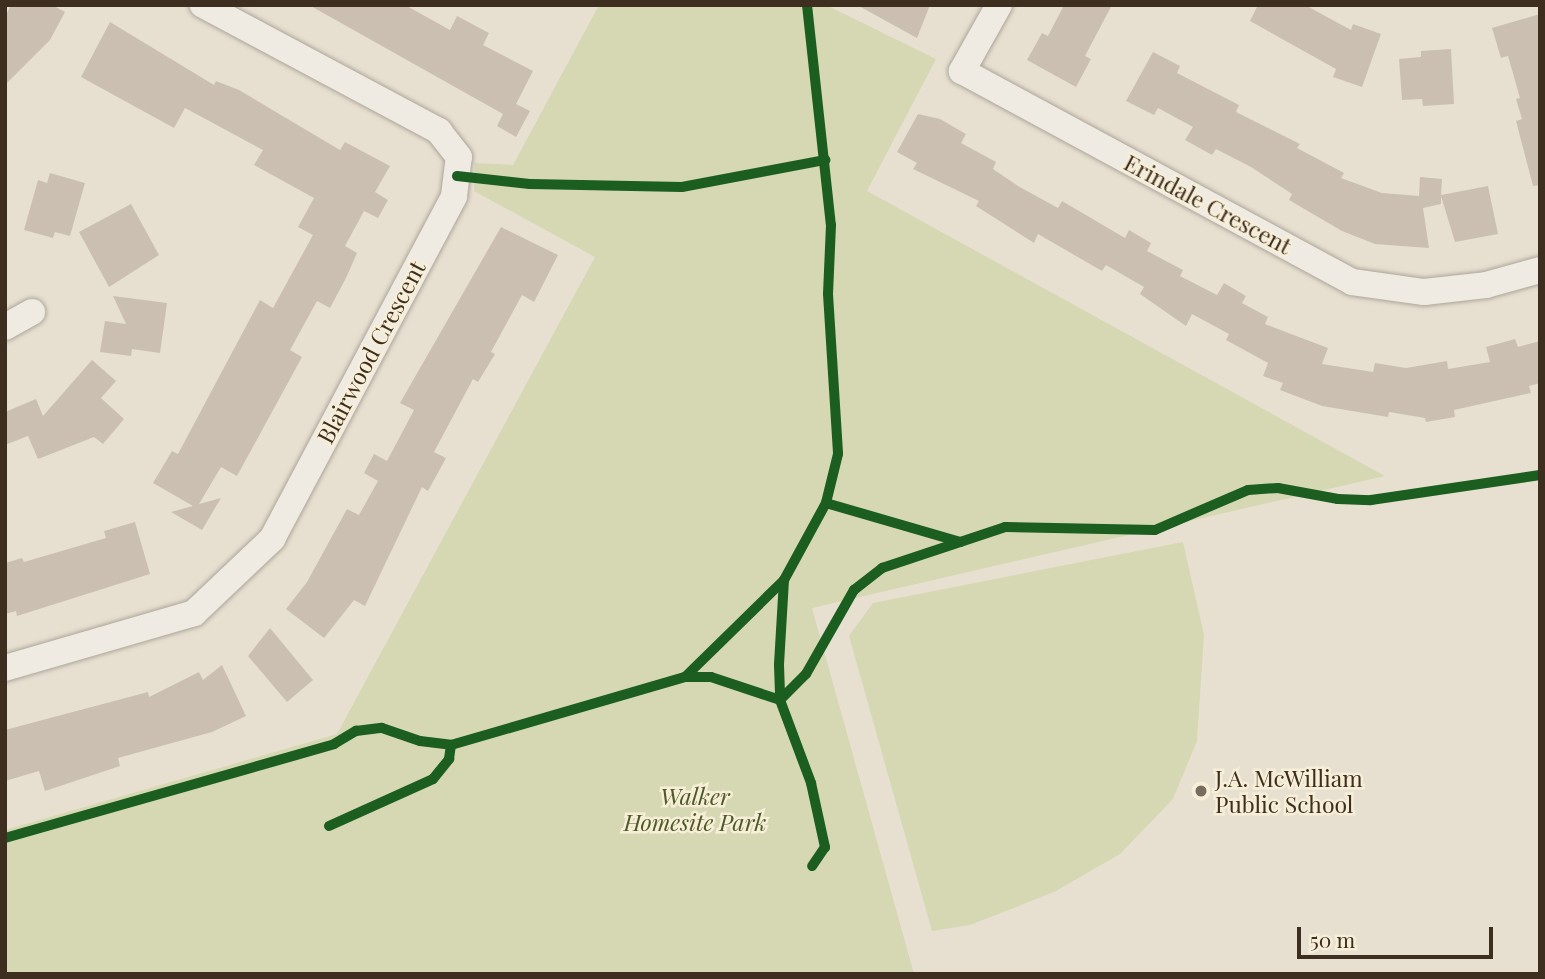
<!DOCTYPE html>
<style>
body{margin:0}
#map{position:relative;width:1545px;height:979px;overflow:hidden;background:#e7e0d1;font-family:"Playfair Display",serif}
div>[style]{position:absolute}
.green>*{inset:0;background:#d6d7b3}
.building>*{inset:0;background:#cbbfb2}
.roads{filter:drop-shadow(0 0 2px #ada599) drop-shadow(0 0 2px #ada599)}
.street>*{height:26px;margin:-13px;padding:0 13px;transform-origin:13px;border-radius:13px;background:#efebe3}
.cycleway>*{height:10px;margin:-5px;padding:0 5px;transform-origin:5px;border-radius:5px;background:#1b5e20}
.dots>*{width:19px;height:19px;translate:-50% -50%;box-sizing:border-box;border:4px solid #f7eed8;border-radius:50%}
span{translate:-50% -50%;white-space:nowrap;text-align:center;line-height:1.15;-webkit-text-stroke:5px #f7eed8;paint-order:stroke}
.street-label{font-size:23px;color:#3d2e20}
.poi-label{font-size:23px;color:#3d2e20}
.left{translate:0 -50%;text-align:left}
.park-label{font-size:23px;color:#4d5a26;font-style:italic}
.frame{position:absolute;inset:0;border:7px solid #3d2e20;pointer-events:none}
.scale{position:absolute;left:1297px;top:927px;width:196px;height:32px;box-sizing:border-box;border:4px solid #3d2e20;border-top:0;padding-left:9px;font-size:21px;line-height:24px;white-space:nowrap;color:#3d2e20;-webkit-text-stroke:5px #f7eed8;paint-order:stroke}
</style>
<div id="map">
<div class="green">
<i style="clip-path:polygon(599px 5px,826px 5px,936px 59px,867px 191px,1385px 476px,812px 608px,914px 974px,5px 974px,5px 830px,337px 734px,595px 257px,474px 191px,475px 163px,513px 165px)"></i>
<i style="clip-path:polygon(1183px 542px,1204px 635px,1197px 741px,1173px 799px,1120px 854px,1054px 892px,970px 925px,932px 931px,849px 636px,873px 603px)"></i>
</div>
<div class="building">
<i style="clip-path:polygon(11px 5px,52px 5px,65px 12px,50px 40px,5px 85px,5px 17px)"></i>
<i style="clip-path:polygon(309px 5px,405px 5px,450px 30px,457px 16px,489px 33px,483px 45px,533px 71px,516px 104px,530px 111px,516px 137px,497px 126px,503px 114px)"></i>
<i style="clip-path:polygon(857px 5px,930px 5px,917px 38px)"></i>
<i style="clip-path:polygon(1064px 5px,1112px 5px,1085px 56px,1091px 59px,1076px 87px,1027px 60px,1042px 33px,1048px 36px)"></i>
<i style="clip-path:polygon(1258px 5px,1305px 5px,1351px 30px,1353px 24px,1381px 34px,1362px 87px,1333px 77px,1336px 69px,1250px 21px)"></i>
<i style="clip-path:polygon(1540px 14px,1540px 185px,1533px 186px,1516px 121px,1522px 119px,1516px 99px,1520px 98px,1508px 56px,1501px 58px,1492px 28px)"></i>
<i style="clip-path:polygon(110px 22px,214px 85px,216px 81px,239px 90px,340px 150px,345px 142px,390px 166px,375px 192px,388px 200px,378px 218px,364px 211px,345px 246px,357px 253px,346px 278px,330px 308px,317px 301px,290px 350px,302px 357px,237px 476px,221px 467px,199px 504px,221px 498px,202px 530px,171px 512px,193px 506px,153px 483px,172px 451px,178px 454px,260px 300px,273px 308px,313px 235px,298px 227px,314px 198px,254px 165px,263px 150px,185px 108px,174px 128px,81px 77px)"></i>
<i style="clip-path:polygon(1451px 49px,1454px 104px,1423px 106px,1422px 99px,1402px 100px,1399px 59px,1421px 57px,1421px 51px)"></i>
<i style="clip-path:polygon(1153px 52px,1180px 66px,1177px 73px,1239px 105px,1236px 112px,1300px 144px,1297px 148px,1344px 173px,1341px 178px,1382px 193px,1419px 196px,1420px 177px,1442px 179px,1441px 195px,1488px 186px,1498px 234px,1455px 242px,1441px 196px,1441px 204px,1423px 208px,1429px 248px,1375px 244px,1342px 231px,1289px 200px,1292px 194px,1251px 167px,1216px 149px,1212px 155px,1185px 140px,1193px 127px,1158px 108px,1154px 115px,1126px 101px)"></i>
<i style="clip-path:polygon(918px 114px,940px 119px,966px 134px,961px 143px,996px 162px,993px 169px,1018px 186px,1058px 208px,1062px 201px,1125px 238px,1129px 230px,1151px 243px,1147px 251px,1183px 270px,1180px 276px,1217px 295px,1224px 283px,1246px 296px,1242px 303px,1268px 317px,1265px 324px,1328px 348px,1322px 364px,1373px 372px,1375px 363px,1406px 368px,1447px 361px,1448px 369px,1490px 362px,1486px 347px,1515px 339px,1518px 347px,1540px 341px,1540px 383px,1529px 386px,1531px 393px,1454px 410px,1455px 417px,1426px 422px,1425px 418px,1389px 412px,1388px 417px,1322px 406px,1280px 390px,1283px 383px,1263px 376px,1268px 363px,1226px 340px,1229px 334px,1192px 314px,1186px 326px,1140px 294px,1144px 287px,1106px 265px,1102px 271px,1038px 234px,1034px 243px,976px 206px,979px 201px,913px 169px,917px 163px,897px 152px)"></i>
<i style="clip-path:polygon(50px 173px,85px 183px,70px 236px,55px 232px,53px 238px,24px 230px,38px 180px,47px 183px)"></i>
<i style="clip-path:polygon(131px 204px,159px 255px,109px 287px,79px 232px)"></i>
<i style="clip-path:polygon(501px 227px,558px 255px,534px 302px,522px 295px,491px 352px,495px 354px,478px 382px,473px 379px,434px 452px,446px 458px,428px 491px,422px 487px,365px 606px,354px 600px,324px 638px,286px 609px,307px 582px,347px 509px,359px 515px,378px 481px,364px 473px,374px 454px,387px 461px,414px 410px,400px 403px)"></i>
<i style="clip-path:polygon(113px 296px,167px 303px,160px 353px,132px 349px,131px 356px,100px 352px,105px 321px,126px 324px)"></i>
<i style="clip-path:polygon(92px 360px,116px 381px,101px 398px,124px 419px,103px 444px,94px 437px,38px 459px,28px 436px,5px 445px,5px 412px,36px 399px,43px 416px)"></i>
<i style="clip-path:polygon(135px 522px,150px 574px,17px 616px,16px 611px,5px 614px,5px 563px,22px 558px,24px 562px,106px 538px,104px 531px)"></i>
<i style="clip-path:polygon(270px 628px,313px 680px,287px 702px,248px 656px)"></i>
<i style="clip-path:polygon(222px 665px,246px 716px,212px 732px,118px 758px,120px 766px,45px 791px,39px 771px,5px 781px,5px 730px,148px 692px,149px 697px,199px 672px,203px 680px)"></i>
</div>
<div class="roads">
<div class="street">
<i style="left:999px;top:5px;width:76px;rotate:119.3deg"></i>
<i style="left:962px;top:71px;width:443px;rotate:28.4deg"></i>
<i style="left:1352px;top:282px;width:73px;rotate:7.9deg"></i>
<i style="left:1424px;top:292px;width:62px;rotate:-6.4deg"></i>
<i style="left:1486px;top:285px;width:56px;rotate:-15.5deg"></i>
<i style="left:5px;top:327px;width:31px;rotate:-29deg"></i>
<i style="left:5px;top:668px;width:197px;rotate:-16.2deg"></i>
<i style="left:194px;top:613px;width:108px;rotate:-43.5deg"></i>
<i style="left:272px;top:539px;width:388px;rotate:-62deg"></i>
<i style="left:454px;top:196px;width:39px;rotate:-83deg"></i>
<i style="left:459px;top:157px;width:33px;rotate:-128deg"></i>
<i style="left:439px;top:131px;width:268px;rotate:-151.9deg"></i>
</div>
</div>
<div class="cycleway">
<i style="left:807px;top:5px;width:221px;rotate:83.8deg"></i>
<i style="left:831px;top:225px;width:69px;rotate:92.5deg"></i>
<i style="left:828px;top:294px;width:160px;rotate:86.4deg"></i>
<i style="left:838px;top:454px;width:50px;rotate:103.8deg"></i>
<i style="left:826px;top:503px;width:88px;rotate:118.6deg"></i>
<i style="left:784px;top:580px;width:85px;rotate:93.4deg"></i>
<i style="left:779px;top:665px;width:35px;rotate:88deg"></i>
<i style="left:780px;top:700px;width:89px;rotate:69.5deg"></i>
<i style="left:811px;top:783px;width:66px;rotate:77.7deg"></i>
<i style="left:825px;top:847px;width:23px;rotate:124deg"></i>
<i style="left:457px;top:176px;width:73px;rotate:6.3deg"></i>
<i style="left:530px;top:184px;width:152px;rotate:1.1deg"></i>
<i style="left:682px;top:187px;width:146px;rotate:-10.7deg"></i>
<i style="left:826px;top:503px;width:140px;rotate:16.2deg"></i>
<i style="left:685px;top:677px;width:26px"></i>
<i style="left:711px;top:677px;width:73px;rotate:18.4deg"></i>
<i style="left:780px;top:700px;width:37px;rotate:-45deg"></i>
<i style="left:806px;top:674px;width:97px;rotate:-60.3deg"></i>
<i style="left:854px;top:590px;width:36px;rotate:-38deg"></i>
<i style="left:882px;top:568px;width:130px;rotate:-18.4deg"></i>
<i style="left:1005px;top:527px;width:150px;rotate:1.1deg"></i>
<i style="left:1155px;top:530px;width:101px;rotate:-23.3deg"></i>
<i style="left:1248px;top:490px;width:30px;rotate:-4deg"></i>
<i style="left:1278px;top:488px;width:61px;rotate:10.4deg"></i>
<i style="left:1338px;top:499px;width:33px;rotate:2deg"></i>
<i style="left:1371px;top:500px;width:171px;rotate:-8.4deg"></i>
<i style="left:329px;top:826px;width:114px;rotate:-24.3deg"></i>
<i style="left:433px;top:779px;width:26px;rotate:-51deg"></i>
<i style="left:449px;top:759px;width:14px;rotate:-82deg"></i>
<i style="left:5px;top:838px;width:342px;rotate:-15.9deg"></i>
<i style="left:334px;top:744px;width:26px;rotate:-31deg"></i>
<i style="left:356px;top:731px;width:26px;rotate:-7deg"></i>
<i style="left:382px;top:728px;width:40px;rotate:18.9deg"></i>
<i style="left:420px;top:741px;width:31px;rotate:7deg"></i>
<i style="left:451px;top:745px;width:244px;rotate:-16.2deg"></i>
<i style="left:685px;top:677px;width:139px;rotate:-44.4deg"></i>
</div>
<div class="dots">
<i style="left:1201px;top:791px;background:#786c5e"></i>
</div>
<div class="street-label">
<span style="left:1208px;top:204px;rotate:28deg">Erindale Crescent</span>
<span style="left:371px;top:352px;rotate:-62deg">Blairwood Crescent</span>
</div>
<div class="poi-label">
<span class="left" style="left:1215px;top:791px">J.A. McWilliam<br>Public School</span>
</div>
<div class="park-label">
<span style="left:695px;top:809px">Walker<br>Homesite Park</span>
</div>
<div class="frame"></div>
<div class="scale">50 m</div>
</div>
